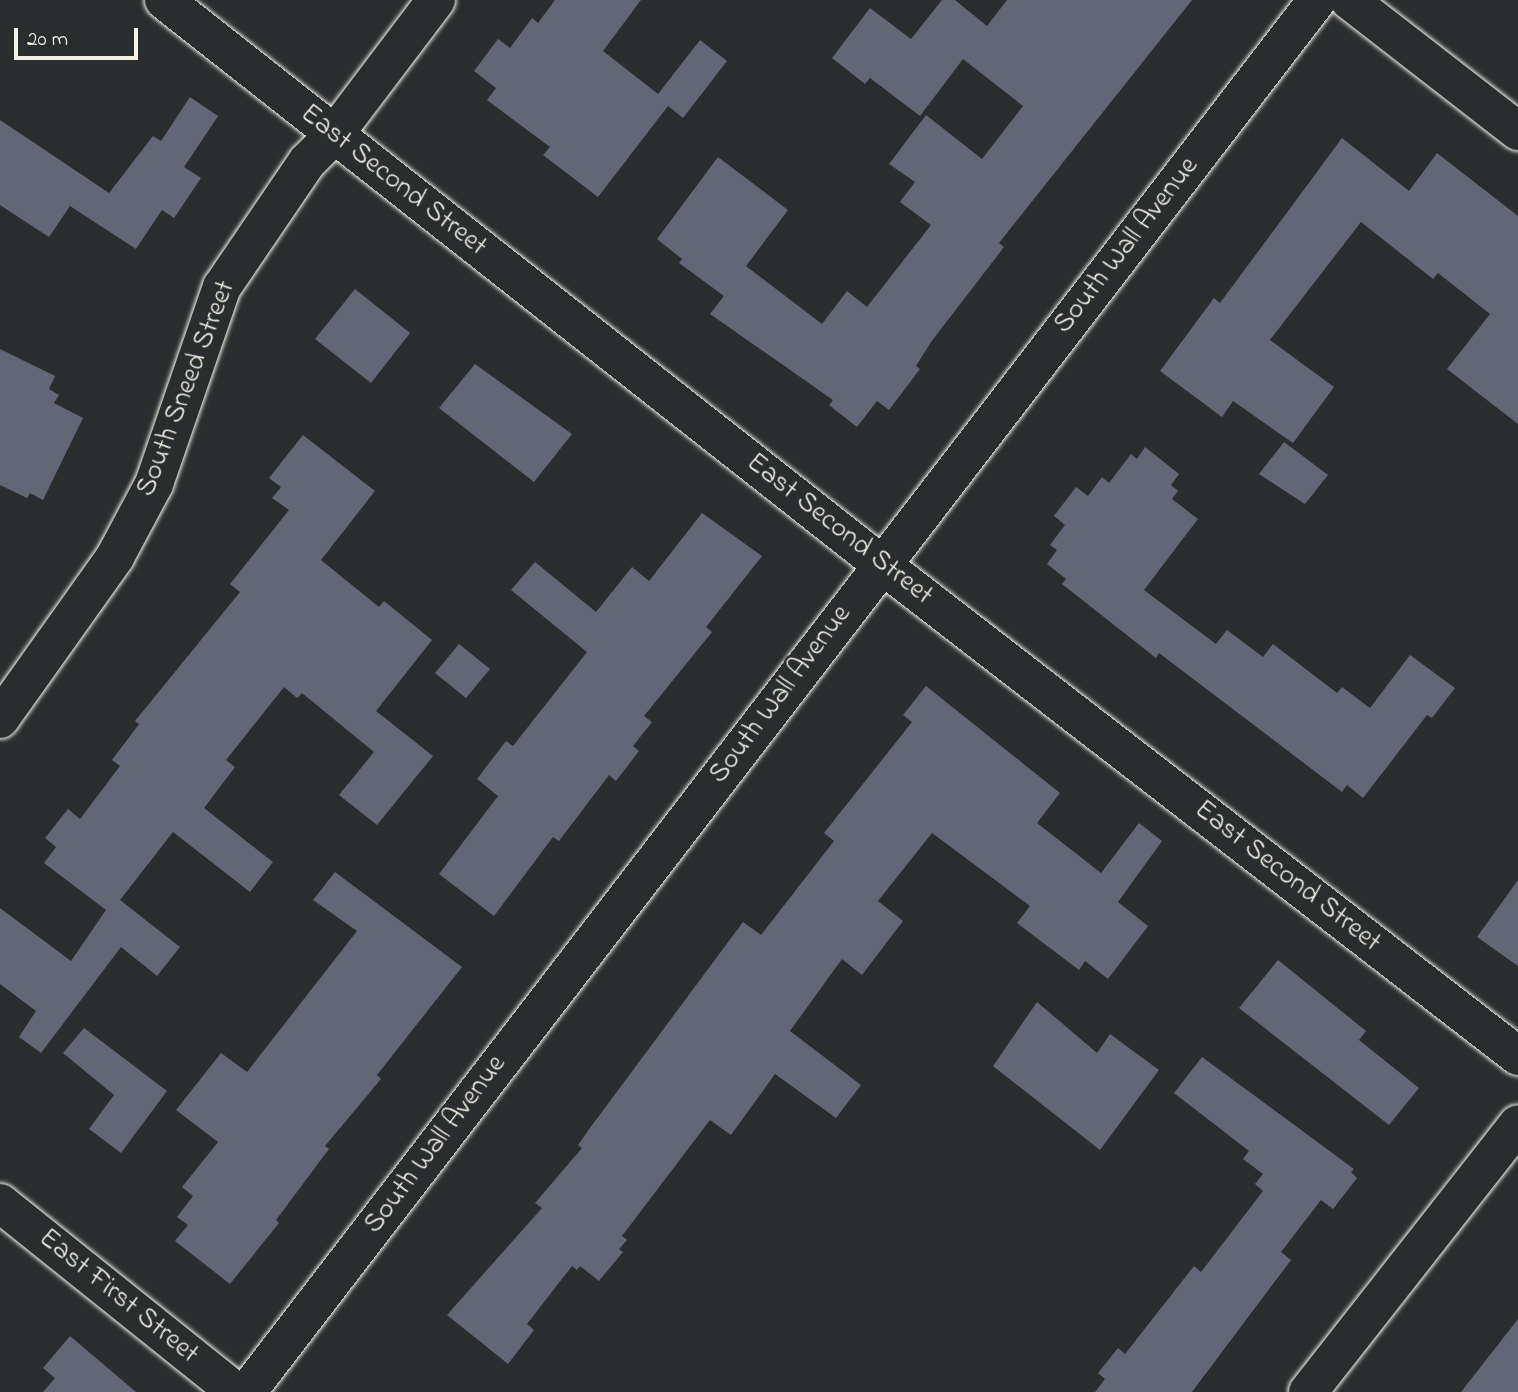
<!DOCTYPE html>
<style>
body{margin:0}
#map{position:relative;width:1518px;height:1392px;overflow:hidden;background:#2a2d2e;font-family:"Indie Flower",sans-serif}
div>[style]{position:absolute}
.building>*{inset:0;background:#636675}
.roads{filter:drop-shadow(0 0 2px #f4f1e8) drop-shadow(0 0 2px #f4f1e8)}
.street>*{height:38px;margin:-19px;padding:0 19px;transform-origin:19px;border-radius:19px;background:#2a2d2e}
span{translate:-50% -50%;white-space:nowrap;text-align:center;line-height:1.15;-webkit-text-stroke:5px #2a2d2e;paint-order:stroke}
.street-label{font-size:28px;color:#f4f1e8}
.scale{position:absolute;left:14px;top:28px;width:124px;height:32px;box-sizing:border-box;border:4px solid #f4f1e8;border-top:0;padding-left:9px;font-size:21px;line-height:24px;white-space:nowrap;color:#f4f1e8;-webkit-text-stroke:5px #2a2d2e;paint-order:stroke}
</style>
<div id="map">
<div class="building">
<i style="clip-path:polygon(555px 0,641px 0,603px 51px,658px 94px,700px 40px,727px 61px,683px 118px,668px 106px,598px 197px,543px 155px,550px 147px,487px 100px,496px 88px,474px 71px,498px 39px,510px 48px,532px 18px,538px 23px)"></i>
<i style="clip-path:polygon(942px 0,955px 0,987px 26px,1007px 0,1192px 0,999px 243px,1004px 247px,931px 342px,916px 366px,920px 369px,889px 410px,877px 401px,857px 427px,829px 405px,833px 400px,710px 314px,724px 296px,679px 263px,682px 259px,657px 239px,718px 157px,788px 210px,746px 266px,822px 324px,847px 291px,867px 307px,931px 225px,900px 202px,915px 182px,889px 164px,926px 115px,982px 159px,1023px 106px,963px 59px,920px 116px,870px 78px,865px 84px,832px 58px,870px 8px,911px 39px)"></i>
<i style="clip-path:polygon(190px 97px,218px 116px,184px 167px,201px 178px,174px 218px,162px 210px,136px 249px,70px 206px,49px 237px,0 205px,0 120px,109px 193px,153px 136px,161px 141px)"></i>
<i style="clip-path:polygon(1342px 138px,1409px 191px,1437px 153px,1518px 216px,1518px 424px,1447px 369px,1490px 314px,1438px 273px,1433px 279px,1361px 222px,1270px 340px,1334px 387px,1293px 443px,1233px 401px,1222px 417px,1160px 371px,1214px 298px,1220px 303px)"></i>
<i style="clip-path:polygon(355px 289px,410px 333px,371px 383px,315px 339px)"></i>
<i style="clip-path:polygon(0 349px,55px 376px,49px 389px,59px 395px,54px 403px,83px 418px,43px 500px,30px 493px,27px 498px,0 485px)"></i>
<i style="clip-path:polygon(475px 364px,572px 434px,534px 482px,439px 408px)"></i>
<i style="clip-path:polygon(303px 435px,375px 491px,321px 560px,379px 607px,384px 601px,432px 640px,376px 711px,433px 756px,377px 825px,339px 795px,374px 752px,302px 693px,297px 698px,284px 687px,226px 760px,235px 767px,204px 808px,273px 862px,250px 892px,173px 832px,120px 900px,180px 947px,157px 976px,121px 947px,41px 1053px,19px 1037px,36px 1011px,0 984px,0 908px,71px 961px,106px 910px,44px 863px,56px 847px,45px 838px,68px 809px,80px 819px,120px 766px,112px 760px,139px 724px,135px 721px,240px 592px,230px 584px,289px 510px,272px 498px,281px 487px,269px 478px)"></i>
<i style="clip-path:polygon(1284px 442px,1328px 475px,1305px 504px,1259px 474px)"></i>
<i style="clip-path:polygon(1145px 447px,1179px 474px,1171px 485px,1178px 491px,1172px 499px,1198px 519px,1144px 590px,1216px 644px,1227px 630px,1263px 657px,1273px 644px,1337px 693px,1342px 687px,1370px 708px,1410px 655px,1455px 688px,1432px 718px,1427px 715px,1363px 798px,1347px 785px,1342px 792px,1159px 653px,1156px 658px,1062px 584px,1066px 579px,1047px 564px,1057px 550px,1050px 545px,1065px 525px,1054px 516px,1076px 487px,1088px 496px,1102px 477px,1109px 483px,1131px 454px,1137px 459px)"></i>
<i style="clip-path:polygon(702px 513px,762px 556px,706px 627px,712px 632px,644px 716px,652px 722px,633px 746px,639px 751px,616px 781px,609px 775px,559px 841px,553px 837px,494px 916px,439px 874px,498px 796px,477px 779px,506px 741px,513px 746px,587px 652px,511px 590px,535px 562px,596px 612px,632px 567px,649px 581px)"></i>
<i style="clip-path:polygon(459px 644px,490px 669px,466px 698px,435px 673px)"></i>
<i style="clip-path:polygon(926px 686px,1060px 793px,1037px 823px,1101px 873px,1139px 823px,1162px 841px,1118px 902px,1148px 926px,1108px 979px,1085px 961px,1079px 970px,1017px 923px,1030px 906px,932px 833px,878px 901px,903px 921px,862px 975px,842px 959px,790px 1031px,861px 1085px,836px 1118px,775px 1074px,731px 1135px,710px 1120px,622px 1236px,627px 1240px,619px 1249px,623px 1252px,599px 1281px,580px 1266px,577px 1270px,572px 1266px,527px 1324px,534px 1330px,508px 1364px,447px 1315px,542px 1208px,535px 1203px,582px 1148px,578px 1145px,590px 1128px,743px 922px,761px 935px,834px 841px,824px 833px,912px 722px,903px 715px)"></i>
<i style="clip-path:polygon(335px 872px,462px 967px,377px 1075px,381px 1079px,325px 1146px,329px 1149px,276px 1220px,279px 1223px,230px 1284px,175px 1241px,188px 1225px,177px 1217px,193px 1196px,182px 1187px,218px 1142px,176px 1110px,221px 1053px,247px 1072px,357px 931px,313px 900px)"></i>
<i style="clip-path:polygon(1518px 880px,1518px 966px,1477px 937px)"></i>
<i style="clip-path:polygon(1278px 960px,1366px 1031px,1359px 1040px,1419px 1088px,1389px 1125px,1239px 1008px)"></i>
<i style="clip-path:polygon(1037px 1002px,1097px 1053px,1110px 1034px,1159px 1070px,1100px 1150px,993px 1066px)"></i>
<i style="clip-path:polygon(84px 1028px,167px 1091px,121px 1153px,89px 1129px,114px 1095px,63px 1053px)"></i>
<i style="clip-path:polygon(1202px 1057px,1354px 1169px,1351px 1172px,1357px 1178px,1333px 1209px,1321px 1200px,1281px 1252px,1291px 1260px,1192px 1392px,1095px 1392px,1105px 1379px,1098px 1373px,1118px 1348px,1125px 1354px,1194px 1266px,1201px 1272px,1263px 1191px,1255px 1184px,1263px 1174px,1243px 1159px,1249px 1151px,1174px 1093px)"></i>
<i style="clip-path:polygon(1518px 1319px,1518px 1392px,1461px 1392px)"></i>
<i style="clip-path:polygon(70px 1336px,136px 1392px,43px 1392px,55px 1378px,43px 1368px)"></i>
</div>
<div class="roads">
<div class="street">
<i style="left:164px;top:0;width:912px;rotate:38.19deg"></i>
<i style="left:881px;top:564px;width:805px;rotate:37.68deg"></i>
<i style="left:1349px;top:0;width:214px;rotate:37.8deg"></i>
<i style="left:0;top:719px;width:199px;rotate:-54.6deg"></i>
<i style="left:115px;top:557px;width:83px;rotate:-61.9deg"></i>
<i style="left:154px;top:484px;width:208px;rotate:-71deg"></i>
<i style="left:222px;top:287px;width:151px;rotate:-55.8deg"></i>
<i style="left:307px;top:162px;width:38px;rotate:-45deg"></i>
<i style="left:334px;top:135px;width:169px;rotate:-52.9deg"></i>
<i style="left:0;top:1203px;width:302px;rotate:38.7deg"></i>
<i style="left:247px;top:1392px;width:1756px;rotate:-52.45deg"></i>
<i style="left:1308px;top:1392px;width:340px;rotate:-51.9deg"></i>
</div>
</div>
<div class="street-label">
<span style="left:393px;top:181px;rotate:38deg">East Second Street</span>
<span style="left:1127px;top:246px;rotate:-52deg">South Wall Avenue</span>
<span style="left:187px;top:389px;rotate:-69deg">South Sneed Street</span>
<span style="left:839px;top:530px;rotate:38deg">East Second Street</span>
<span style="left:781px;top:695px;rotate:-53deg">South Wall Avenue</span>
<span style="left:1287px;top:877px;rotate:38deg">East Second Street</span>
<span style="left:436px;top:1145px;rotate:-53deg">South Wall Avenue</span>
<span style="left:118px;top:1297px;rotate:39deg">East First Street</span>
</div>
<div class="scale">20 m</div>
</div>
